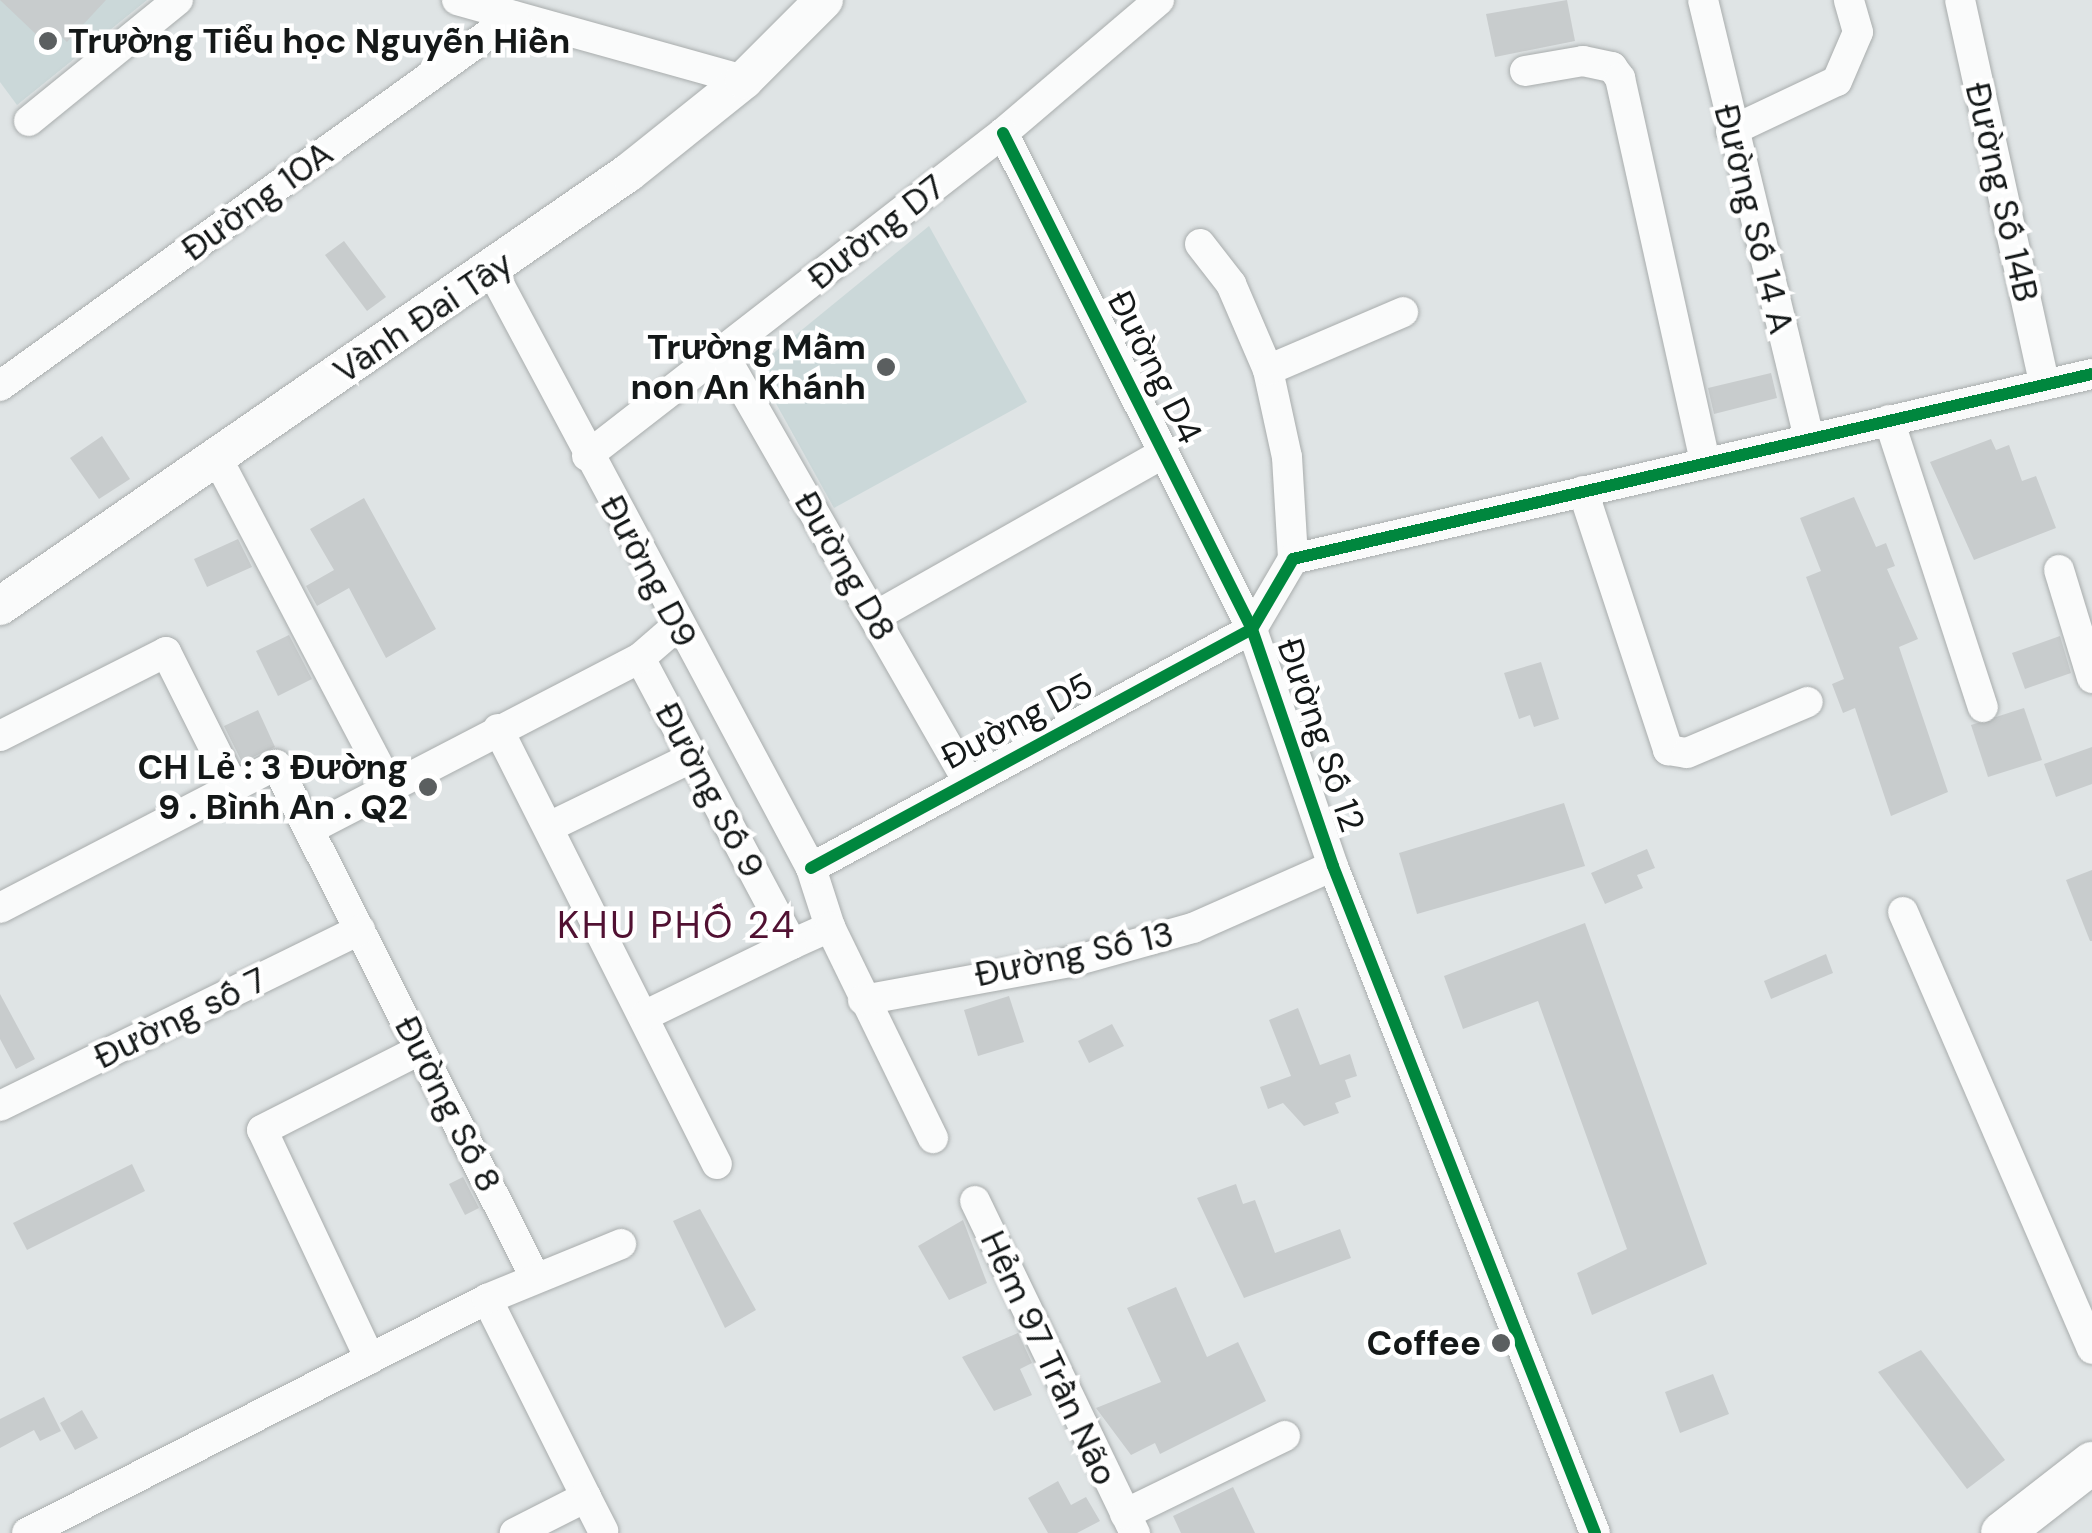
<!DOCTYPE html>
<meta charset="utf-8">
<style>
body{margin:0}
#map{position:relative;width:2092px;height:1533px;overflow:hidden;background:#dfe4e5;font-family:"DM Sans",sans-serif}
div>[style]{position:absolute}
.built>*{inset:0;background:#cbd8d9}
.building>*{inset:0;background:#c8cccd}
.roads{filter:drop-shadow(0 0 2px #a9adad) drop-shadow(0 0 2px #a9adad)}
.minor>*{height:30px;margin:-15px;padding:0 15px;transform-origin:15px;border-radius:15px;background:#fafbfb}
.tertiary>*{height:38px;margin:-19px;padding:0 19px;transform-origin:19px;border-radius:19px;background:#fafbfb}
.secondary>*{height:42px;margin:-21px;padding:0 21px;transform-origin:21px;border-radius:21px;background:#fafbfb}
.cycleway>*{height:12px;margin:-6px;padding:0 6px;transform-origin:6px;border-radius:6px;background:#00873e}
.dots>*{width:28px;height:28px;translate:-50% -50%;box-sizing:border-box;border:5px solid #fff;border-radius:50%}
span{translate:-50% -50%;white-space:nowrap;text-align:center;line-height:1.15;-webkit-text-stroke:9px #fff;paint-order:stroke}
.poi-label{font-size:35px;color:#141818;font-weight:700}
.left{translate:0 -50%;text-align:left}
.right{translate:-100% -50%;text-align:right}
.street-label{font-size:35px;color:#141818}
.neighbourhood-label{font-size:38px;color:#511132;letter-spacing:2.5px}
</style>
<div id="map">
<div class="built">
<i style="clip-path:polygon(0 0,147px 0,17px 105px,0 82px)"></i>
<i style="clip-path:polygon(929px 226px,1027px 402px,834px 508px,768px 389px,765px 360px)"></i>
</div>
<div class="building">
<i style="clip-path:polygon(0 0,106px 0,67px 42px,52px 28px,41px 39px)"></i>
<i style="clip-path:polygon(1567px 0,1575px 41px,1495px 57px,1486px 14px)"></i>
<i style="clip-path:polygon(344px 241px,386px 297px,367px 311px,325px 255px)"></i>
<i style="clip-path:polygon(1771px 373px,1777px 398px,1714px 414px,1708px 388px)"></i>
<i style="clip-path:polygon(102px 436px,130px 479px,99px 499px,70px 458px)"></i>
<i style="clip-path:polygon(1991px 439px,1996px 450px,2009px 445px,2022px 481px,2036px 476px,2056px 528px,1974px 560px,1930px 462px)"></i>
<i style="clip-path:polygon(1854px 497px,1876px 547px,1886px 543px,1895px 566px,1887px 569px,1918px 639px,1899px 647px,1948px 792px,1891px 816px,1855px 708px,1843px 713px,1832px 684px,1844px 679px,1806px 577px,1821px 571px,1800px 518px)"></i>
<i style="clip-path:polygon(364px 498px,436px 629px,386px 658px,349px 588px,317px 606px,306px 586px,334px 570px,310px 529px)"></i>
<i style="clip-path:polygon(238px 539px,252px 567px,207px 587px,194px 559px)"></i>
<i style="clip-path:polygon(289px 635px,312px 679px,278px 696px,256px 651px)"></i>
<i style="clip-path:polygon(2060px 636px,2071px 673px,2025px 689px,2012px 653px)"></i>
<i style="clip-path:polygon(1541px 662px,1559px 719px,1534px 727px,1530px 715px,1519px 719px,1504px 673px)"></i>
<i style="clip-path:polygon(2024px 708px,2042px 760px,1988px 777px,1971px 725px)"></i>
<i style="clip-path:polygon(258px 710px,275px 747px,242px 762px,224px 726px)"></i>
<i style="clip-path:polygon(2092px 747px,2092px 784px,2056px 797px,2044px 764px)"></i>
<i style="clip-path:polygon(1564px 803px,1585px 866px,1417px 914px,1399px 853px)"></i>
<i style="clip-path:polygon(1647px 849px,1655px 868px,1637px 875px,1643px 888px,1605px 904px,1591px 873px)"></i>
<i style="clip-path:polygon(2092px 870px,2092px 941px,2090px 941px,2066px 880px)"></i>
<i style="clip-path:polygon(1585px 923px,1707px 1264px,1592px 1315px,1577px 1273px,1627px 1249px,1538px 1001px,1463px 1029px,1444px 976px)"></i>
<i style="clip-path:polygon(1826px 954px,1833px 973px,1771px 999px,1764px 981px)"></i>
<i style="clip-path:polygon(0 994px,35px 1059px,16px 1069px,0 1039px)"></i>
<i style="clip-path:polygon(1009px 996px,1024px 1042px,978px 1056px,964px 1010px)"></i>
<i style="clip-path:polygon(1298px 1008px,1320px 1065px,1350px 1054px,1357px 1076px,1345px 1080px,1351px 1097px,1335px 1103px,1339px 1113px,1304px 1126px,1283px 1103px,1268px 1109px,1260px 1087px,1291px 1076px,1269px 1020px)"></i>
<i style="clip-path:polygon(1112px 1024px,1124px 1046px,1089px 1063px,1078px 1041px)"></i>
<i style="clip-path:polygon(132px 1164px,145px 1191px,27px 1250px,13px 1223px)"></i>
<i style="clip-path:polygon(463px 1177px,479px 1208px,465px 1215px,449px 1184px)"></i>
<i style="clip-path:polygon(1236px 1184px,1243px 1204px,1255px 1200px,1275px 1253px,1340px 1229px,1351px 1258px,1244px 1298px,1197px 1198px)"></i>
<i style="clip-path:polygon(700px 1209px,756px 1310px,725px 1328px,673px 1221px)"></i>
<i style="clip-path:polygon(963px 1220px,987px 1283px,949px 1300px,918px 1246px)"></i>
<i style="clip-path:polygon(1176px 1287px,1207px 1357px,1238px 1342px,1266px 1401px,1160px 1454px,1155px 1443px,1131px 1455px,1096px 1408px,1161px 1382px,1127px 1308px)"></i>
<i style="clip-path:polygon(1018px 1333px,1032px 1363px,1020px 1369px,1032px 1395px,994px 1411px,962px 1357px)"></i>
<i style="clip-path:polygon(1921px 1350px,2005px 1460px,1967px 1489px,1878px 1372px)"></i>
<i style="clip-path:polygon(1713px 1374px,1729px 1414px,1680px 1433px,1665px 1392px)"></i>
<i style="clip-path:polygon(44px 1397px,61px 1431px,40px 1441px,34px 1430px,0 1448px,0 1419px)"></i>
<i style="clip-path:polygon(82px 1410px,98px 1438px,75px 1450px,60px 1423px)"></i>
<i style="clip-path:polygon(1058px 1481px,1071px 1505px,1086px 1497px,1100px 1521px,1077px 1533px,1048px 1533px,1028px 1498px)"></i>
<i style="clip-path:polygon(1233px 1487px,1255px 1533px,1181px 1533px,1173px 1516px)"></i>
</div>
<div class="roads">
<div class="minor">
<i style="left:457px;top:0;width:298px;rotate:15.6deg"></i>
<i style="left:1703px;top:0;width:451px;rotate:76.4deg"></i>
<i style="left:1960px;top:0;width:394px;rotate:77.6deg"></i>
<i style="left:1525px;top:71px;width:59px;rotate:-9.8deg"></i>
<i style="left:1583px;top:61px;width:30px;rotate:12deg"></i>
<i style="left:1612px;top:67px;width:14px;rotate:54deg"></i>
<i style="left:1620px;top:78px;width:393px;rotate:77.5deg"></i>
<i style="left:29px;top:121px;width:192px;rotate:-39.1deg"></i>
<i style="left:1731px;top:131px;width:117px;rotate:-25.3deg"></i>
<i style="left:1837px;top:81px;width:53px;rotate:-66.8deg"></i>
<i style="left:1858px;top:32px;width:33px;rotate:-106deg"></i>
<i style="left:1200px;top:244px;width:51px;rotate:52.2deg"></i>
<i style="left:1231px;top:284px;width:94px;rotate:66.7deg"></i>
<i style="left:1268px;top:370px;width:89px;rotate:77.7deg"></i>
<i style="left:1287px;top:457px;width:102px;rotate:86.6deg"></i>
<i style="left:492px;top:271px;width:677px;rotate:61.88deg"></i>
<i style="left:811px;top:868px;width:62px;rotate:72.1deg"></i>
<i style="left:722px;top:352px;width:495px;rotate:60.2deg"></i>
<i style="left:1268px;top:370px;width:147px;rotate:-23.2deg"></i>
<i style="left:0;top:386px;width:633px;rotate:-35.75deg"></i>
<i style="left:1889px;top:420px;width:302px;rotate:71.9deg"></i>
<i style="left:216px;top:456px;width:368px;rotate:62.3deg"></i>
<i style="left:587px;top:456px;width:527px;rotate:-37.83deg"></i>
<i style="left:1003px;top:133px;width:205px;rotate:-40.4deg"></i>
<i style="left:1583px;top:491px;width:273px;rotate:71.8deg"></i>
<i style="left:1668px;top:750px;width:19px;rotate:9deg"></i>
<i style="left:1687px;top:753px;width:131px;rotate:-22.9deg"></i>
<i style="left:2059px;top:570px;width:113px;rotate:73deg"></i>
<i style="left:874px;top:617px;width:333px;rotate:-29.5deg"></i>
<i style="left:640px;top:658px;width:324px;rotate:62deg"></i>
<i style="left:792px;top:944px;width:42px;rotate:-24.1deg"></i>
<i style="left:830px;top:927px;width:235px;rotate:64deg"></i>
<i style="left:498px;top:729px;width:487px;rotate:63.3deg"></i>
<i style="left:0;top:736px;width:186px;rotate:-26.8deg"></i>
<i style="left:166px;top:652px;width:150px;rotate:63.4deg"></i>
<i style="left:314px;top:827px;width:367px;rotate:-27.4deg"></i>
<i style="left:640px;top:658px;width:49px;rotate:-40.9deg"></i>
<i style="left:549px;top:827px;width:160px;rotate:-25.9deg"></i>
<i style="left:811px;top:868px;width:502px;rotate:-28.46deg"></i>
<i style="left:1252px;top:629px;width:555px;rotate:-116.66deg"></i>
<i style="left:0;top:908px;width:311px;rotate:-27.4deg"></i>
<i style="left:276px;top:765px;width:574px;rotate:63.17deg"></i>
<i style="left:1903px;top:912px;width:476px;rotate:66.6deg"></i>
<i style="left:863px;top:1000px;width:211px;rotate:-10.4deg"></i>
<i style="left:1071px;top:962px;width:127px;rotate:-15.6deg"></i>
<i style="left:1193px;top:928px;width:153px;rotate:-23.9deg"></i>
<i style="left:646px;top:1015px;width:162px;rotate:-25.9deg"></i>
<i style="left:0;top:1106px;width:401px;rotate:-26.1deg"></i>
<i style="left:975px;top:1201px;width:369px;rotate:64.3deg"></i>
<i style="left:487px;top:1299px;width:221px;rotate:63.4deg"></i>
<i style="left:586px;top:1497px;width:80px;rotate:153.1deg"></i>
<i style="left:370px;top:1359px;width:253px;rotate:-115.2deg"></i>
<i style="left:262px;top:1130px;width:177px;rotate:-26.9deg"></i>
<i style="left:586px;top:1497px;width:38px;rotate:63deg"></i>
<i style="left:1125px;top:1514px;width:178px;rotate:-26deg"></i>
<i style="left:27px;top:1533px;width:516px;rotate:-26.96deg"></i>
<i style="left:487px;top:1299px;width:145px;rotate:-22.3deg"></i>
<i style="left:1595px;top:1533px;width:717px;rotate:-111.45deg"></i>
<i style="left:1333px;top:866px;width:250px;rotate:-108.9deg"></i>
<i style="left:1252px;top:629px;width:81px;rotate:-59.6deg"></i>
<i style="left:1293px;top:559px;width:820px;rotate:-13.04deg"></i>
</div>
<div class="tertiary">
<i style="left:0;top:606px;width:763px;rotate:-34.59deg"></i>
<i style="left:628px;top:173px;width:149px;rotate:-38.7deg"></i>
<i style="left:744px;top:80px;width:113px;rotate:-45deg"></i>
</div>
<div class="secondary">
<i style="left:2002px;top:1533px;width:114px;rotate:-37.9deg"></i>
</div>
</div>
<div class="cycleway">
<i style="left:811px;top:868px;width:502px;rotate:-28.46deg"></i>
<i style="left:1252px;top:629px;width:555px;rotate:-116.66deg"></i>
<i style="left:1595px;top:1533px;width:717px;rotate:-111.45deg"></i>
<i style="left:1333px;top:866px;width:250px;rotate:-108.9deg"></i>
<i style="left:1252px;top:629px;width:81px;rotate:-59.6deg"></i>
<i style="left:1293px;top:559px;width:820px;rotate:-13.04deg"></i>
</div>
<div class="dots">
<i style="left:48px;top:41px;background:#5b5f60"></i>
<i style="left:886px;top:367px;background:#5b5f60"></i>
<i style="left:428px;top:787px;background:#5b5f60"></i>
<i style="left:1501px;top:1343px;background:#5b5f60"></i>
</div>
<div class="poi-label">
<span class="left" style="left:68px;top:41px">Trường Tiểu học Nguyễn Hiền</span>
<span class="right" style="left:866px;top:367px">Trường Mầm<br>non An Khánh</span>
<span class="right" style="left:408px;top:787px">CH Lẻ : 3 Đường<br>9 . Bình An . Q2</span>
<span class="right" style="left:1481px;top:1343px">Coffee</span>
</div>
<div class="street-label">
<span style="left:2002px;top:192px;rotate:77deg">Đường Số 14B</span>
<span style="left:257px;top:201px;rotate:-36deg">Đường 10A</span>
<span style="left:1754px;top:219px;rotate:76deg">Đường Số 14 A</span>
<span style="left:876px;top:232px;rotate:-38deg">Đường D7</span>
<span style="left:423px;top:317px;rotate:-34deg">Vành Đai Tây</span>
<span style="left:1155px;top:367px;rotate:63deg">Đường D4</span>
<span style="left:845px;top:566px;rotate:60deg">Đường D8</span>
<span style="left:649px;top:571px;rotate:62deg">Đường D9</span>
<span style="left:1017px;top:721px;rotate:-28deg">Đường D5</span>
<span style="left:1321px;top:735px;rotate:71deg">Đường Số 12</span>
<span style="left:710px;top:790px;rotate:62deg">Đường Số 9</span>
<span style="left:1074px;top:954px;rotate:-12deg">Đường Số 13</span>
<span style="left:180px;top:1018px;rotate:-26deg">Đường số 7</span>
<span style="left:448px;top:1104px;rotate:63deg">Đường Số 8</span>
<span style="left:1049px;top:1358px;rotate:65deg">Hẻm 97 Trần Não</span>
</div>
<div class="neighbourhood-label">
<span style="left:677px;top:926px">KHU PHỐ 24</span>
</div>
</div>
